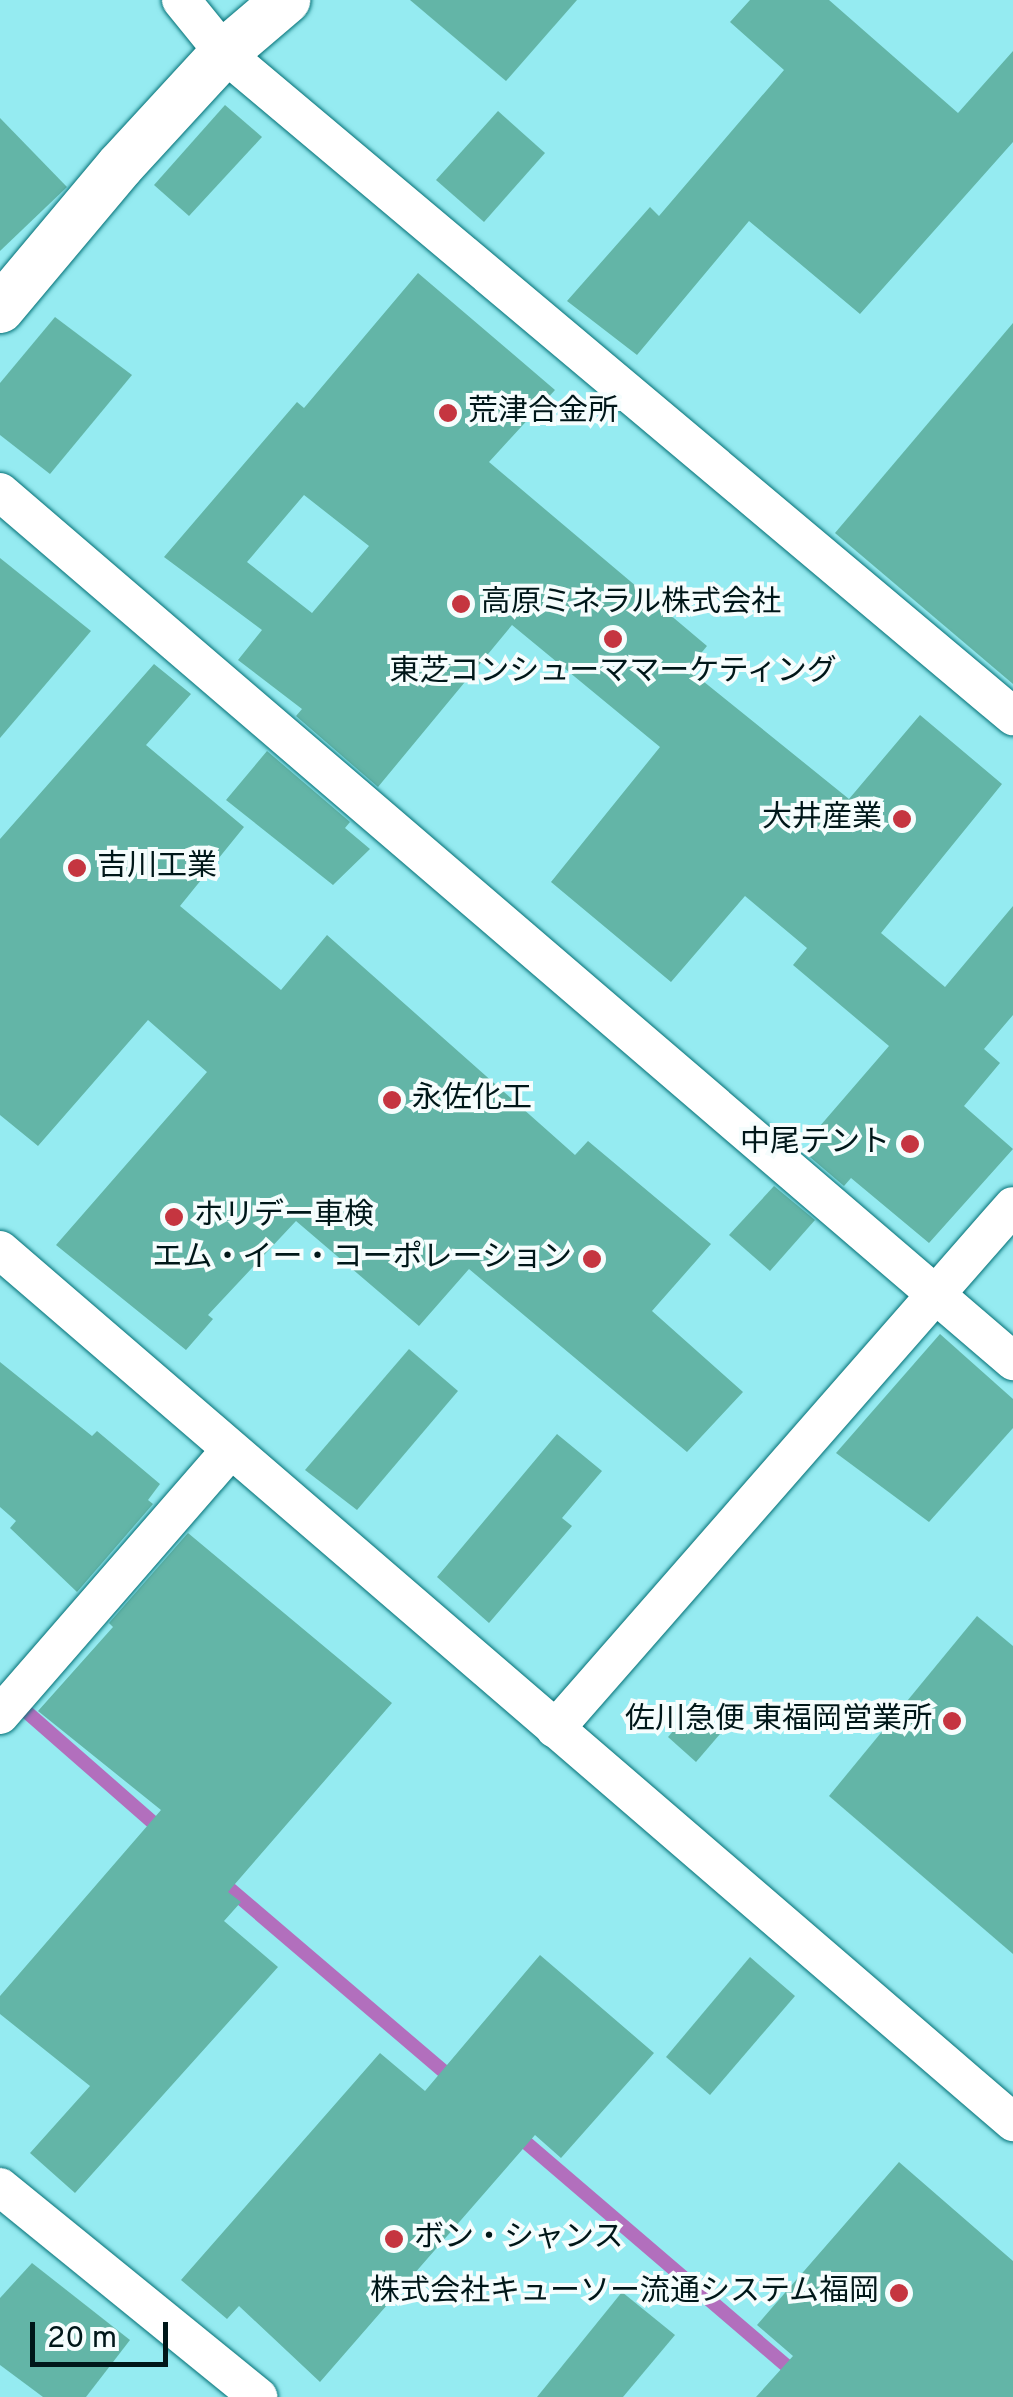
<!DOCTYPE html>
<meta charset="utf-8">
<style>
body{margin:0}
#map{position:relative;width:1013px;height:2397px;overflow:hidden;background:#95ebf1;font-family:Overpass,"Noto Sans JP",sans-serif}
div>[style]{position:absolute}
.stream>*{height:14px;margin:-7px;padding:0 7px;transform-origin:7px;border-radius:7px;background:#b26fbd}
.building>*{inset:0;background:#63b5a7}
.roads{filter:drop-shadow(0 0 2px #036f75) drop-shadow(0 0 2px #036f75)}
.minor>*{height:38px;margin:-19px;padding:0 19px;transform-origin:19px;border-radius:19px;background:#fff}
.tertiary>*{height:48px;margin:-24px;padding:0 24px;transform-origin:24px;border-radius:24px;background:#fff}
.dots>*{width:28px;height:28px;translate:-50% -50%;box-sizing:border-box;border:5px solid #f5fdfd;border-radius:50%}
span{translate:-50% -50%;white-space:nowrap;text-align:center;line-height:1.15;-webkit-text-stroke:8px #f5fdfd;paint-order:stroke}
.poi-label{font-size:30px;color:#001719}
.left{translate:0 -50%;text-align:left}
.right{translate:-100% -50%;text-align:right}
.scale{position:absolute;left:30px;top:2322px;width:138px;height:45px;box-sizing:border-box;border:5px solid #001719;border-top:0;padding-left:12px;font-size:30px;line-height:35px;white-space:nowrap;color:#001719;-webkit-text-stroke:8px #f5fdfd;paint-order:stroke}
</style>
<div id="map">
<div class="stream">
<i style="left:13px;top:1700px;width:203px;rotate:41.2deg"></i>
<i style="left:216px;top:1877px;width:314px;rotate:40.5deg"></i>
<i style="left:516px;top:2134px;width:404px;rotate:40.6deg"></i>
</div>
<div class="building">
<i style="clip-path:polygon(410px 0,577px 0,506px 81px)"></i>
<i style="clip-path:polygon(750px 0,829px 0,958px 113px,1013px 51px,1013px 142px,860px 314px,749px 221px,637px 355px,567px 301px,650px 207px,659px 216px,784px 70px,730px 22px)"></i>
<i style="clip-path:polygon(225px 105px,262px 137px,189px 216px,154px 185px)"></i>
<i style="clip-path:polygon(498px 111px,545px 153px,484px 222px,436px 180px)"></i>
<i style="clip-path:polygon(0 118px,67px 187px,0 251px)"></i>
<i style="clip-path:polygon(evenodd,418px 273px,555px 390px,489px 462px,707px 646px,688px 669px,849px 799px,920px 715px,1002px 784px,881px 933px,945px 987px,1013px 906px,1013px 1015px,984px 1049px,1000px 1063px,964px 1106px,1013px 1149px,929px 1243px,851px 1178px,844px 1186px,804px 1152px,811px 1144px,807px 1141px,889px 1046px,793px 965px,807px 948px,745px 896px,671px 982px,551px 882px,660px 747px,512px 625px,378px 787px,296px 716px,302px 709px,238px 660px,262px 630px,164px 557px,297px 402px,304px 408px,418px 273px,304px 495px,369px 546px,312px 613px,247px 562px,304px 495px)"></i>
<i style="clip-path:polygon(55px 317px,132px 375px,50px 474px,0 435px,0 383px)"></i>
<i style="clip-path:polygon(1013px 323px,1013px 684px,835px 533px)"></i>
<i style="clip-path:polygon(0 558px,91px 631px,0 738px)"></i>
<i style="clip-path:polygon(154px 664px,191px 694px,146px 745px,244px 827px,180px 906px,281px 990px,327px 935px,575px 1155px,588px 1141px,711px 1244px,652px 1311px,743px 1392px,687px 1452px,469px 1269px,419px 1326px,296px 1221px,208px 1315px,213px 1319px,186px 1350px,56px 1245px,207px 1072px,148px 1020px,38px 1146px,0 1115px,0 839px)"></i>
<i style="clip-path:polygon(267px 751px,350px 822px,345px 828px,370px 849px,333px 885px,226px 800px)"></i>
<i style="clip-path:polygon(774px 1186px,815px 1220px,770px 1271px,729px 1235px)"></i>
<i style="clip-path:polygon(940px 1334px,1013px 1399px,1013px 1428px,929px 1522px,836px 1453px)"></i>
<i style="clip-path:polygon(409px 1349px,458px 1391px,357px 1510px,305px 1470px)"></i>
<i style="clip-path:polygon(0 1362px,92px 1436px,97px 1431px,160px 1484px,148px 1500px,153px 1504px,77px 1592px,10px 1528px,16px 1521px,0 1507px)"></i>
<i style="clip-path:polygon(557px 1434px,602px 1471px,562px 1518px,572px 1526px,489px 1623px,437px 1577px)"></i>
<i style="clip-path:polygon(188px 1533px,392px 1703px,228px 1892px,241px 1902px,224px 1921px,278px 1967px,75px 2193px,30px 2153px,90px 2086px,0 2014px,0 1996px,161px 1810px,38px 1711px,113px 1627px,109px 1623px)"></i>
<i style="clip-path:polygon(977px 1616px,1013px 1646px,1013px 1954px,829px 1796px)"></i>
<i style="clip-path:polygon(693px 1708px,720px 1734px,696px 1762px,668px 1737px)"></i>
<i style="clip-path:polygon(540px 1955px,654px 2053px,561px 2158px,535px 2135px,320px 2382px,239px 2306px,227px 2319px,181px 2280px,380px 2053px,425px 2091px)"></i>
<i style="clip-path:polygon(750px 1957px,795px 1996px,710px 2095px,666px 2057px)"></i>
<i style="clip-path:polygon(899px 2162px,1013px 2261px,1013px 2397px,756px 2397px,793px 2356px,757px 2325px)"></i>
<i style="clip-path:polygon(32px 2263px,130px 2340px,86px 2397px,43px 2397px,0 2365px,0 2298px)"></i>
<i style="clip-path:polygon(622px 2292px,675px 2335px,623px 2397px,537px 2397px)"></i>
</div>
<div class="roads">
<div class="minor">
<i style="left:181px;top:0;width:68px;rotate:50.9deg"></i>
<i style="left:224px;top:53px;width:1031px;rotate:40.04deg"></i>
<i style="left:0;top:492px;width:1335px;rotate:40.62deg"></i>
<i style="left:0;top:1250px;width:1337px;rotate:40.72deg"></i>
<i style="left:0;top:1715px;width:351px;rotate:-49deg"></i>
<i style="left:555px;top:1729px;width:695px;rotate:-48.79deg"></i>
<i style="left:0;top:2187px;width:333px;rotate:39.1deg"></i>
</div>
<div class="tertiary">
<i style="left:0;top:309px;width:187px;rotate:-50deg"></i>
<i style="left:120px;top:166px;width:154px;rotate:-47.4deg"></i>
<i style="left:224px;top:53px;width:82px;rotate:-40.5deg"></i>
</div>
</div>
<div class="dots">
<i style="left:448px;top:413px;background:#c53540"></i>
<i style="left:461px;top:604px;background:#c53540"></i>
<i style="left:613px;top:639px;background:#c53540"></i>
<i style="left:902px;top:819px;background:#c53540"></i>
<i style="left:77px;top:868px;background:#c53540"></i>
<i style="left:392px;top:1100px;background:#c53540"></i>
<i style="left:910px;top:1144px;background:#c53540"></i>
<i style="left:174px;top:1217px;background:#c53540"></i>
<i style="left:592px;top:1259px;background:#c53540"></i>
<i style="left:952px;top:1721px;background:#c53540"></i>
<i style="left:394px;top:2239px;background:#c53540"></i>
<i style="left:899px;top:2293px;background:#c53540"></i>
</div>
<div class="poi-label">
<span class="left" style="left:468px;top:413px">荒津合金所</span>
<span class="left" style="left:481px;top:604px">高原ミネラル株式会社</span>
<span style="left:613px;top:673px">東芝コンシューママーケティング</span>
<span class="right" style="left:882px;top:819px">大井産業</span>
<span class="left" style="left:97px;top:868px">吉川工業</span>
<span class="left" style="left:412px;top:1100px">永佐化工</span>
<span class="right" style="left:890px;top:1144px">中尾テント</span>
<span class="left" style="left:194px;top:1217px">ホリデー車検</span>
<span class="right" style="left:572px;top:1259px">エム・イー・コーポレーション</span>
<span class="right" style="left:932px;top:1721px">佐川急便 東福岡営業所</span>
<span class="left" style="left:414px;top:2239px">ボン・シャンス</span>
<span class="right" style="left:879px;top:2293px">株式会社キューソー流通システム福岡</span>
</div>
<div class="scale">20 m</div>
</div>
